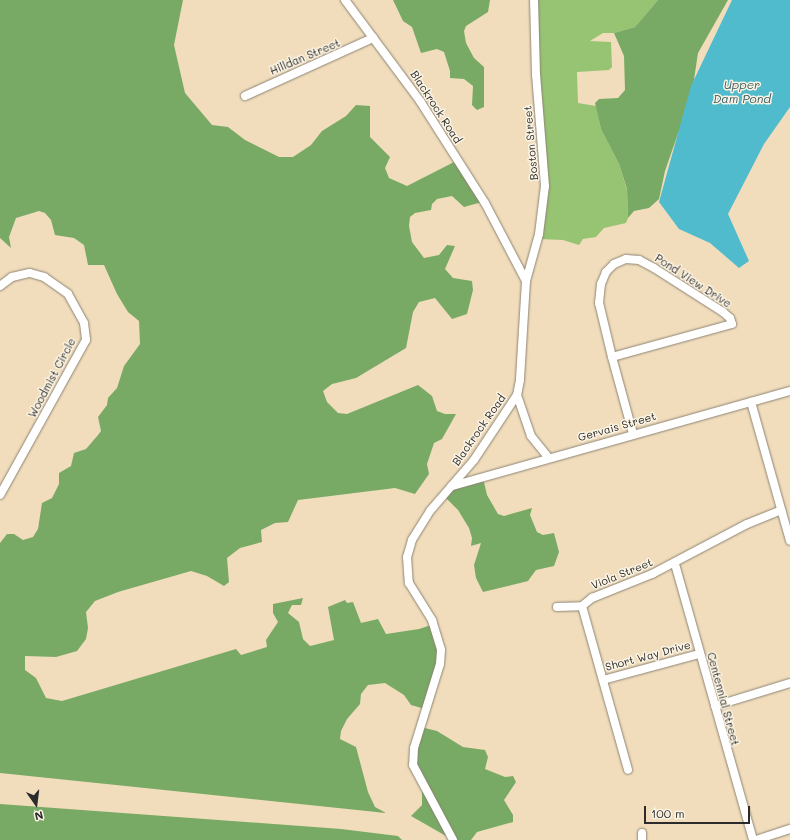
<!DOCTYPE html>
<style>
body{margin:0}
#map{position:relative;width:790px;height:840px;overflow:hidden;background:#f1ddbc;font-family:Mali,sans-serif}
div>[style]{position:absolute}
.green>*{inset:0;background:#96c473}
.forest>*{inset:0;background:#78aa65}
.water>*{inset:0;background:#50bbcc}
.roads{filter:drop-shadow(0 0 1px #8e8474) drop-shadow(0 0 1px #8e8474)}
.minor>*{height:8px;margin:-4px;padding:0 4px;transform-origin:4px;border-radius:4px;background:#fff}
span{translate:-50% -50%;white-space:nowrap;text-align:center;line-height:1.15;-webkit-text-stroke:3px #fcf5e5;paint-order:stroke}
.street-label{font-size:11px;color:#2b2b2b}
.water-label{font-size:12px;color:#385d63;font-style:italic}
.north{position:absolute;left:16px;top:784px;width:40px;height:40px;-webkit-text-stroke:3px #fcf5e5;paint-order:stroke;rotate:166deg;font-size:11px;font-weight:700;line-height:16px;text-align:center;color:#2b2b2b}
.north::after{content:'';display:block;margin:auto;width:14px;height:18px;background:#2b2b2b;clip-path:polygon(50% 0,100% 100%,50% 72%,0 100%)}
.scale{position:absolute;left:644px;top:806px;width:106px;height:18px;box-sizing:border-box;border:2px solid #2b2b2b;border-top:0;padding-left:5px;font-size:12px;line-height:14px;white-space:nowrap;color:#2b2b2b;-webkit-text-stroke:3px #fcf5e5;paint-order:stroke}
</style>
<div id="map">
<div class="green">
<i style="clip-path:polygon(534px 0,658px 0,635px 27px,614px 33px,603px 33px,590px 41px,611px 42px,612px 67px,609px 70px,577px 72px,578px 103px,596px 106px,601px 129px,619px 164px,627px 190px,628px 218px,626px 223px,604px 228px,596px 237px,583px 239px,579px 245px,563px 240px,539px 239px,546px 187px)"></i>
</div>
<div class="forest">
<i style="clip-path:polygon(0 0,183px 0,174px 45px,185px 93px,212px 125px,228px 127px,245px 140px,279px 157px,293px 157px,311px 145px,322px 131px,346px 116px,356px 105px,370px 106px,370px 137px,390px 157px,385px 168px,389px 178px,407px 186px,458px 160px,482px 202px,464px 207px,452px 196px,437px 199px,432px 204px,431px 210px,415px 213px,410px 217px,409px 226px,412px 242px,424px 258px,439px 255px,447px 245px,455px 246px,445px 269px,453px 278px,472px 281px,473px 290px,467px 314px,452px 319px,435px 298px,419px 302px,413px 312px,406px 348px,356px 378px,332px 384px,323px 391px,327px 402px,338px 413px,347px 414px,418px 385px,432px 396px,437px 411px,445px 414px,456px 414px,442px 439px,434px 443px,427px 464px,429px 474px,415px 494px,395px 488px,298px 500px,288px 522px,275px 523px,261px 530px,262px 542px,240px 548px,227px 558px,229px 582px,224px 586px,207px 576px,191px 571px,118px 592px,95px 601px,86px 612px,88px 628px,86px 639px,77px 651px,56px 657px,25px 656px,25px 670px,36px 678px,46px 698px,62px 701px,236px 649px,241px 655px,267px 647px,266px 640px,278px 622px,273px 613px,273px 604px,303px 598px,301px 605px,292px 605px,288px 613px,299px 622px,303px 639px,310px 646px,334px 640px,328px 607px,345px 600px,347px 603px,353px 602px,361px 623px,378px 619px,386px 634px,419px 629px,434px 624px,441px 650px,425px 709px,411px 705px,404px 695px,385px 683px,368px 685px,361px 694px,360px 704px,347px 719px,341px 731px,340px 739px,356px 747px,368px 792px,375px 807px,386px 813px,0 773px,0 543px,7px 534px,14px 534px,23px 540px,33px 537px,38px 529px,42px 503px,52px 498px,59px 484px,59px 473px,71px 466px,74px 453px,86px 449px,98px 435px,101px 431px,98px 417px,107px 405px,108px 398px,117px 388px,124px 366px,140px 344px,139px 321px,128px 312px,117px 294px,104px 265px,88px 265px,84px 245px,74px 238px,55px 235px,51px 220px,45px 213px,39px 211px,16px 218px,9px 237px,11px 248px,0 238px)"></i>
<i style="clip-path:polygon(393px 0,490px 0,488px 12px,466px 26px,464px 31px,466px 43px,474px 58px,484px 67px,484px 107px,477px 110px,472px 105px,473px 86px,464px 79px,450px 78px,450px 71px,444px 52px,437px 49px,421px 53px,412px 27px,403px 21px)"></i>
<i style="clip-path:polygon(658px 0,728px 0,698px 53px,692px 93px,665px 171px,659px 199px,649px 208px,634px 211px,628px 218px,627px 189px,619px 164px,601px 129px,595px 103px,599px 99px,618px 98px,625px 90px,624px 56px,614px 33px,635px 27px)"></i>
<i style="clip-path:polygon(483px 478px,487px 495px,498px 514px,504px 516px,532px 508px,530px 515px,537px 532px,543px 535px,554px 533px,559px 552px,554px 566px,536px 570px,528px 581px,483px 592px,476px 578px,474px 565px,481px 543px,471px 546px,472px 538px,469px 528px,458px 510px,444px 496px,451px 487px)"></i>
<i style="clip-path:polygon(421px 727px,437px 731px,463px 747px,485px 750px,488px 757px,485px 769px,505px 777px,513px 776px,516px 782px,504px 800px,513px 815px,513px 822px,477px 832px,471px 840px,453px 840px,411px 816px,422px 805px,422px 785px,414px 763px)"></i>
<i style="clip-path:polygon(0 804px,341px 829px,398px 836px,402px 840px,0 840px)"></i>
</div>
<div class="water">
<i style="clip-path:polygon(732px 0,790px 0,790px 107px,764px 144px,728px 214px,749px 261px,739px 268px,710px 243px,679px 229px,659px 202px,691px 86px)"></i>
</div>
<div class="roads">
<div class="minor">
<i style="left:345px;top:0;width:126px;rotate:53.4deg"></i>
<i style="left:420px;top:101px;width:121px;rotate:57.5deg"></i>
<i style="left:485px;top:203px;width:88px;rotate:62.3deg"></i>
<i style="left:526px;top:281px;width:99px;rotate:93.5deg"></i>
<i style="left:520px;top:380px;width:15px;rotate:101deg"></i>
<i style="left:517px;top:395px;width:78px;rotate:123.5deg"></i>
<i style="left:474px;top:460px;width:67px;rotate:130.8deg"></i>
<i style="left:430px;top:511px;width:34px;rotate:122deg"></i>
<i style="left:412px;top:540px;width:18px;rotate:106deg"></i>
<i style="left:407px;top:557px;width:26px;rotate:86deg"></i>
<i style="left:409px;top:583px;width:44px;rotate:58.1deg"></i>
<i style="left:432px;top:620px;width:31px;rotate:73deg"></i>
<i style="left:441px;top:650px;width:14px;rotate:94deg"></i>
<i style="left:440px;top:664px;width:88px;rotate:107.2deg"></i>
<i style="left:414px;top:748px;width:17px;rotate:93deg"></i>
<i style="left:413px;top:765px;width:85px;rotate:61.9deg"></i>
<i style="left:245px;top:96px;width:141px;rotate:-24.4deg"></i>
<i style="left:626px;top:259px;width:13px;rotate:4deg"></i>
<i style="left:639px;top:260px;width:17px;rotate:28deg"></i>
<i style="left:654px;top:268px;width:82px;rotate:32.5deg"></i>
<i style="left:723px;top:312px;width:9px;rotate:41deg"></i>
<i style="left:730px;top:318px;width:6px;rotate:72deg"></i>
<i style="left:732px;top:324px;width:124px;rotate:164.6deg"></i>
<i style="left:612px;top:357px;width:56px;rotate:-103.5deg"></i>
<i style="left:599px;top:303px;width:19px;rotate:-84deg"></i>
<i style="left:601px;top:284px;width:13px;rotate:-67deg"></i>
<i style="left:606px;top:272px;width:11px;rotate:-45deg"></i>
<i style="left:614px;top:264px;width:13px;rotate:-23deg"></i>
<i style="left:526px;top:281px;width:49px;rotate:-74.5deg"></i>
<i style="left:539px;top:234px;width:48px;rotate:-82.9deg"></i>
<i style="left:545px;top:186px;width:111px;rotate:-94.6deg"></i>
<i style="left:536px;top:75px;width:75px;rotate:-91.5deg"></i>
<i style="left:0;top:286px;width:15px;rotate:-37deg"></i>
<i style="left:12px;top:277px;width:18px;rotate:-13deg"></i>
<i style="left:30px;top:273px;width:15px;rotate:16deg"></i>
<i style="left:44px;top:277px;width:29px;rotate:35deg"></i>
<i style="left:68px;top:294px;width:33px;rotate:61deg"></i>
<i style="left:84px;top:323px;width:17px;rotate:83deg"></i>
<i style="left:86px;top:340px;width:177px;rotate:119deg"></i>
<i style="left:612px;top:357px;width:80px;rotate:74.7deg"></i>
<i style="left:517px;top:395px;width:43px;rotate:71.1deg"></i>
<i style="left:531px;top:436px;width:28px;rotate:51deg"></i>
<i style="left:751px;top:402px;width:144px;rotate:74.3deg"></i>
<i style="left:452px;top:486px;width:351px;rotate:-15.7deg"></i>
<i style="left:675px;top:564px;width:287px;rotate:74.2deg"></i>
<i style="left:582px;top:606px;width:13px;rotate:-39deg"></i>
<i style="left:592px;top:598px;width:65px;rotate:-21.8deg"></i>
<i style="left:652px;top:574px;width:107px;rotate:-27.8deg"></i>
<i style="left:747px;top:524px;width:37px;rotate:-22deg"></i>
<i style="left:582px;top:606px;width:170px;rotate:74.3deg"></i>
<i style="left:557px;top:607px;width:25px;rotate:-2deg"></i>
<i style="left:603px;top:680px;width:99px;rotate:-15.2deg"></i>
<i style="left:715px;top:706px;width:78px;rotate:-17deg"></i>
<i style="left:642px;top:833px;width:7px;rotate:90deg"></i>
<i style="left:756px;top:840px;width:36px;rotate:-18deg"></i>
</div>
</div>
<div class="street-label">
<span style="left:305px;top:57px;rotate:-23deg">Hilldan Street</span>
<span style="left:436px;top:107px;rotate:57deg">Blackrock Road</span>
<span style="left:531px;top:143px;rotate:-95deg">Boston Street</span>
<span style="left:693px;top:281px;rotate:33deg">Pond View Drive</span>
<span style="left:52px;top:378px;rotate:-62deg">Woodmist Circle</span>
<span style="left:617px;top:427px;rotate:-16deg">Gervais Street</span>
<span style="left:479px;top:430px;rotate:-55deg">Blackrock Road</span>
<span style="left:622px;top:574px;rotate:-22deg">Viola Street</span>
<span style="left:648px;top:656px;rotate:-15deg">Short Way Drive</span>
<span style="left:723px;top:699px;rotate:75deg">Centennial Street</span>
</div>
<div class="water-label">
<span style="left:742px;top:92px">Upper<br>Dam Pond</span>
</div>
<div class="north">N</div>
<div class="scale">100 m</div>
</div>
